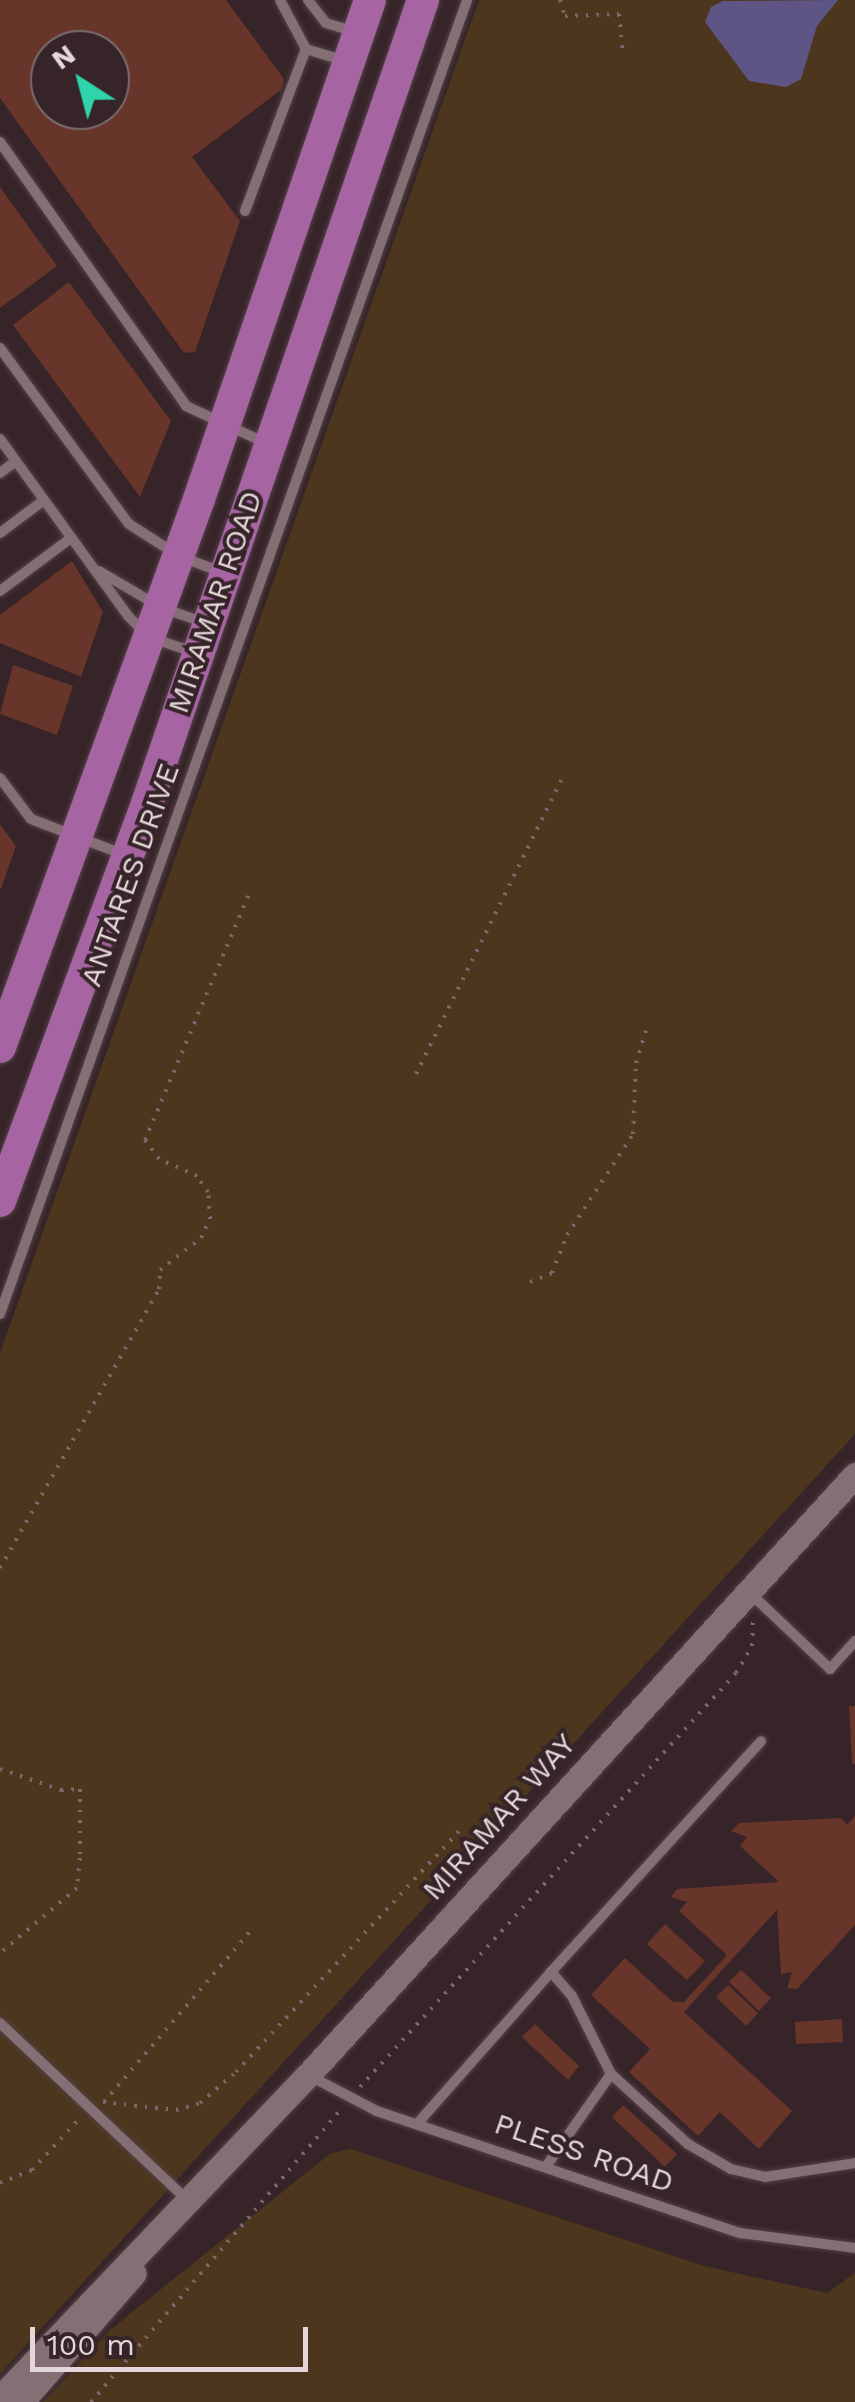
<!DOCTYPE html>
<style>
body{margin:0}
#map{position:relative;width:855px;height:2402px;overflow:hidden;background:#372429;font-family:"Work Sans",sans-serif}
div>[style]{position:absolute}
.green>*{inset:0;background:#4c371e}
.water>*{inset:0;background:#5e5584}
.building>*{inset:0;background:#673529}
.path>*{height:4px;margin-top:-2px;transform-origin:0;background:repeating-linear-gradient(90deg,#79696d 0 2.5px,transparent 0 10.5px)}
.roads{filter:drop-shadow(0 0 2px #514246) drop-shadow(0 0 2px #514246)}
.service>*{height:10px;margin:-5px;padding:0 5px;transform-origin:5px;border-radius:5px;background:#856e74}
.tertiary>*{height:25px;margin:-12.5px;padding:0 12.5px;transform-origin:12.5px;border-radius:12.5px;background:#856e74}
.primary>*{height:32px;margin:-16px;padding:0 16px;transform-origin:16px;border-radius:16px;background:#a764a3}
span{translate:-50% -50%;white-space:nowrap;text-align:center;line-height:1.15;-webkit-text-stroke:8px #372429;paint-order:stroke}
.street-label{font-size:30px;color:#e4d7da}
.north{position:absolute;left:30px;top:30px;width:100px;height:100px;box-sizing:border-box;background:#372429;border:2px solid #7c6c70;border-radius:50%;rotate:324deg;font-size:28px;font-weight:700;line-height:40px;text-align:center;color:#e4d7da}
.north::after{content:'';display:block;margin:auto;width:35px;height:45px;background:#2fd4aa;clip-path:polygon(50% 0,100% 100%,50% 72%,0 100%)}
.scale{position:absolute;left:30px;top:2327px;width:278px;height:45px;box-sizing:border-box;border:5px solid #e4d7da;border-top:0;padding-left:12px;font-size:30px;line-height:35px;white-space:nowrap;color:#e4d7da;-webkit-text-stroke:8px #372429;paint-order:stroke}
</style>
<div id="map">
<div class="green">
<i style="clip-path:polygon(479px 0,855px 0,855px 1434px,0 2374px,0 1353px)"></i>
<i style="clip-path:polygon(351px 2149px,704px 2266px,827px 2293px,855px 2273px,855px 2402px,43px 2402px,110px 2330px,331px 2153px)"></i>
</div>
<div class="water">
<i style="clip-path:polygon(838px 0,817px 26px,801px 79px,786px 87px,749px 81px,705px 22px,711px 7px,723px 1px)"></i>
</div>
<div class="building">
<i style="clip-path:polygon(evenodd,0 0,226px 0,284px 79px,282px 89px,192px 157px,240px 221px,195px 352px,184px 353px,0 98px,0 0,50px 50px,110px 50px,110px 110px,50px 110px,50px 50px)"></i>
<i style="clip-path:polygon(0 187px,57px 266px,0 308px)"></i>
<i style="clip-path:polygon(69px 282px,171px 421px,140px 497px,13px 325px)"></i>
<i style="clip-path:polygon(72px 561px,103px 612px,81px 677px,0 643px,0 615px)"></i>
<i style="clip-path:polygon(13px 665px,73px 686px,57px 735px,0 714px)"></i>
<i style="clip-path:polygon(0 824px,16px 846px,1px 889px,0 889px)"></i>
<i style="clip-path:polygon(849px 1706px,855px 1706px,855px 1764px,852px 1764px)"></i>
<i style="clip-path:polygon(855px 1816px,855px 1925px,797px 1989px,787px 1988px,792px 1972px,781px 1974px,777px 1910px,684px 2012px,792px 2111px,759px 2149px,720px 2112px,698px 2136px,629px 2072px,650px 2049px,591px 1995px,625px 1958px,673px 2002px,684px 2002px,727px 1955px,679px 1911px,687px 1902px,671px 1897px,677px 1889px,779px 1882px,740px 1846px,747px 1837px,731px 1831px,739px 1823px,841px 1818px,847px 1825px)"></i>
<i style="clip-path:polygon(665px 1924px,705px 1961px,687px 1980px,647px 1944px)"></i>
<i style="clip-path:polygon(741px 1970px,771px 1998px,759px 2011px,729px 1982px)"></i>
<i style="clip-path:polygon(728px 1985px,758px 2013px,746px 2026px,716px 1997px)"></i>
<i style="clip-path:polygon(842px 2019px,843px 2042px,796px 2044px,795px 2022px)"></i>
<i style="clip-path:polygon(535px 2024px,579px 2066px,568px 2080px,522px 2037px)"></i>
<i style="clip-path:polygon(623px 2105px,677px 2154px,665px 2167px,612px 2117px)"></i>
</div>
<div class="path">
<i style="left:560px;top:0;width:17px;rotate:73deg"></i>
<i style="left:565px;top:16px;width:54px;rotate:-2.1deg"></i>
<i style="left:619px;top:14px;width:41px;rotate:84.4deg"></i>
<i style="left:416px;top:1074px;width:330px;rotate:-63.7deg"></i>
<i style="left:530px;top:1282px;width:24px;rotate:-22deg"></i>
<i style="left:552px;top:1273px;width:41px;rotate:-68.5deg"></i>
<i style="left:567px;top:1235px;width:121px;rotate:-56.8deg"></i>
<i style="left:633px;top:1134px;width:71px;rotate:-87.6deg"></i>
<i style="left:636px;top:1063px;width:34px;rotate:-73deg"></i>
<i style="left:0;top:1568px;width:321px;rotate:-60.3deg"></i>
<i style="left:159px;top:1289px;width:19px;rotate:-87deg"></i>
<i style="left:160px;top:1270px;width:52px;rotate:-38deg"></i>
<i style="left:201px;top:1238px;width:21px;rotate:-65deg"></i>
<i style="left:210px;top:1219px;width:27px;rotate:-94deg"></i>
<i style="left:208px;top:1192px;width:19px;rotate:-125deg"></i>
<i style="left:197px;top:1176px;width:42px;rotate:-155.9deg"></i>
<i style="left:159px;top:1159px;width:24px;rotate:-126deg"></i>
<i style="left:145px;top:1140px;width:270px;rotate:-67.1deg"></i>
<i style="left:0;top:1769px;width:65px;rotate:19deg"></i>
<i style="left:61px;top:1790px;width:19px;rotate:-3deg"></i>
<i style="left:80px;top:1789px;width:69px;rotate:90deg"></i>
<i style="left:80px;top:1858px;width:30px;rotate:96deg"></i>
<i style="left:77px;top:1888px;width:101px;rotate:139.8deg"></i>
<i style="left:360px;top:2087px;width:559px;rotate:-47.75deg"></i>
<i style="left:736px;top:1673px;width:31px;rotate:-59deg"></i>
<i style="left:752px;top:1646px;width:25px;rotate:-88deg"></i>
<i style="left:103px;top:2102px;width:73px;rotate:6.3deg"></i>
<i style="left:176px;top:2110px;width:25px;rotate:-16deg"></i>
<i style="left:200px;top:2103px;width:48px;rotate:-40.7deg"></i>
<i style="left:236px;top:2072px;width:328px;rotate:-47.2deg"></i>
<i style="left:104px;top:2102px;width:229px;rotate:-49.4deg"></i>
<i style="left:0;top:2183px;width:35px;rotate:-22deg"></i>
<i style="left:32px;top:2170px;width:69px;rotate:-47.3deg"></i>
<i style="left:91px;top:2402px;width:385px;rotate:-49.5deg"></i>
</div>
<div class="roads">
<div class="service">
<i style="left:308px;top:0;width:29px;rotate:52deg"></i>
<i style="left:326px;top:23px;width:30px;rotate:17deg"></i>
<i style="left:306px;top:49px;width:39px;rotate:17deg"></i>
<i style="left:0;top:142px;width:323px;rotate:54.8deg"></i>
<i style="left:186px;top:406px;width:90px;rotate:24.9deg"></i>
<i style="left:245px;top:211px;width:173px;rotate:-69.4deg"></i>
<i style="left:306px;top:49px;width:55px;rotate:-118deg"></i>
<i style="left:0;top:348px;width:218px;rotate:53.8deg"></i>
<i style="left:129px;top:524px;width:59px;rotate:32.6deg"></i>
<i style="left:179px;top:556px;width:48px;rotate:20.7deg"></i>
<i style="left:0;top:439px;width:218px;rotate:54.1deg"></i>
<i style="left:128px;top:616px;width:30px;rotate:45deg"></i>
<i style="left:149px;top:637px;width:46px;rotate:18.8deg"></i>
<i style="left:0;top:473px;width:20px;rotate:-37deg"></i>
<i style="left:0;top:533px;width:55px;rotate:-36.9deg"></i>
<i style="left:99px;top:571px;width:71px;rotate:30.5deg"></i>
<i style="left:160px;top:607px;width:48px;rotate:19.6deg"></i>
<i style="left:0;top:591px;width:89px;rotate:-36.7deg"></i>
<i style="left:0;top:778px;width:51px;rotate:52.9deg"></i>
<i style="left:31px;top:819px;width:97px;rotate:21deg"></i>
<i style="left:0;top:1314px;width:1395px;rotate:-70.43deg"></i>
<i style="left:749px;top:1592px;width:112px;rotate:43.5deg"></i>
<i style="left:830px;top:1669px;width:38px;rotate:-48deg"></i>
<i style="left:0;top:2023px;width:259px;rotate:43.4deg"></i>
<i style="left:611px;top:2074px;width:87px;rotate:-116.6deg"></i>
<i style="left:572px;top:1996px;width:32px;rotate:-131deg"></i>
<i style="left:551px;top:1972px;width:312px;rotate:-47.7deg"></i>
<i style="left:308px;top:2075px;width:78px;rotate:27.6deg"></i>
<i style="left:377px;top:2111px;width:383px;rotate:18.6deg"></i>
<i style="left:740px;top:2233px;width:116px;rotate:7.4deg"></i>
<i style="left:417px;top:2124px;width:203px;rotate:-48.6deg"></i>
<i style="left:547px;top:2165px;width:111px;rotate:-54.9deg"></i>
<i style="left:611px;top:2074px;width:104px;rotate:42.3deg"></i>
<i style="left:688px;top:2144px;width:50px;rotate:30.2deg"></i>
<i style="left:731px;top:2169px;width:35px;rotate:13deg"></i>
<i style="left:765px;top:2177px;width:91px;rotate:-8.8deg"></i>
</div>
<div class="tertiary">
<i style="left:0;top:2398px;width:446px;rotate:-46.4deg"></i>
<i style="left:308px;top:2075px;width:812px;rotate:-47.65deg"></i>
<i style="left:21px;top:2402px;width:171px;rotate:-48.8deg"></i>
</div>
<div class="primary">
<i style="left:0;top:1047px;width:583px;rotate:-70.04deg"></i>
<i style="left:199px;top:499px;width:527px;rotate:-71.08deg"></i>
<i style="left:0;top:1201px;width:412px;rotate:-69.7deg"></i>
<i style="left:143px;top:815px;width:862px;rotate:-71.04deg"></i>
</div>
</div>
<div class="street-label">
<span style="left:215px;top:602px;rotate:-71deg">MIRAMAR ROAD</span>
<span style="left:130px;top:875px;rotate:-70deg">ANTARES DRIVE</span>
<span style="left:499px;top:1817px;rotate:-48deg">MIRAMAR WAY</span>
<span style="left:584px;top:2153px;rotate:19deg">PLESS ROAD</span>
</div>
<div class="north">N</div>
<div class="scale">100 m</div>
</div>
